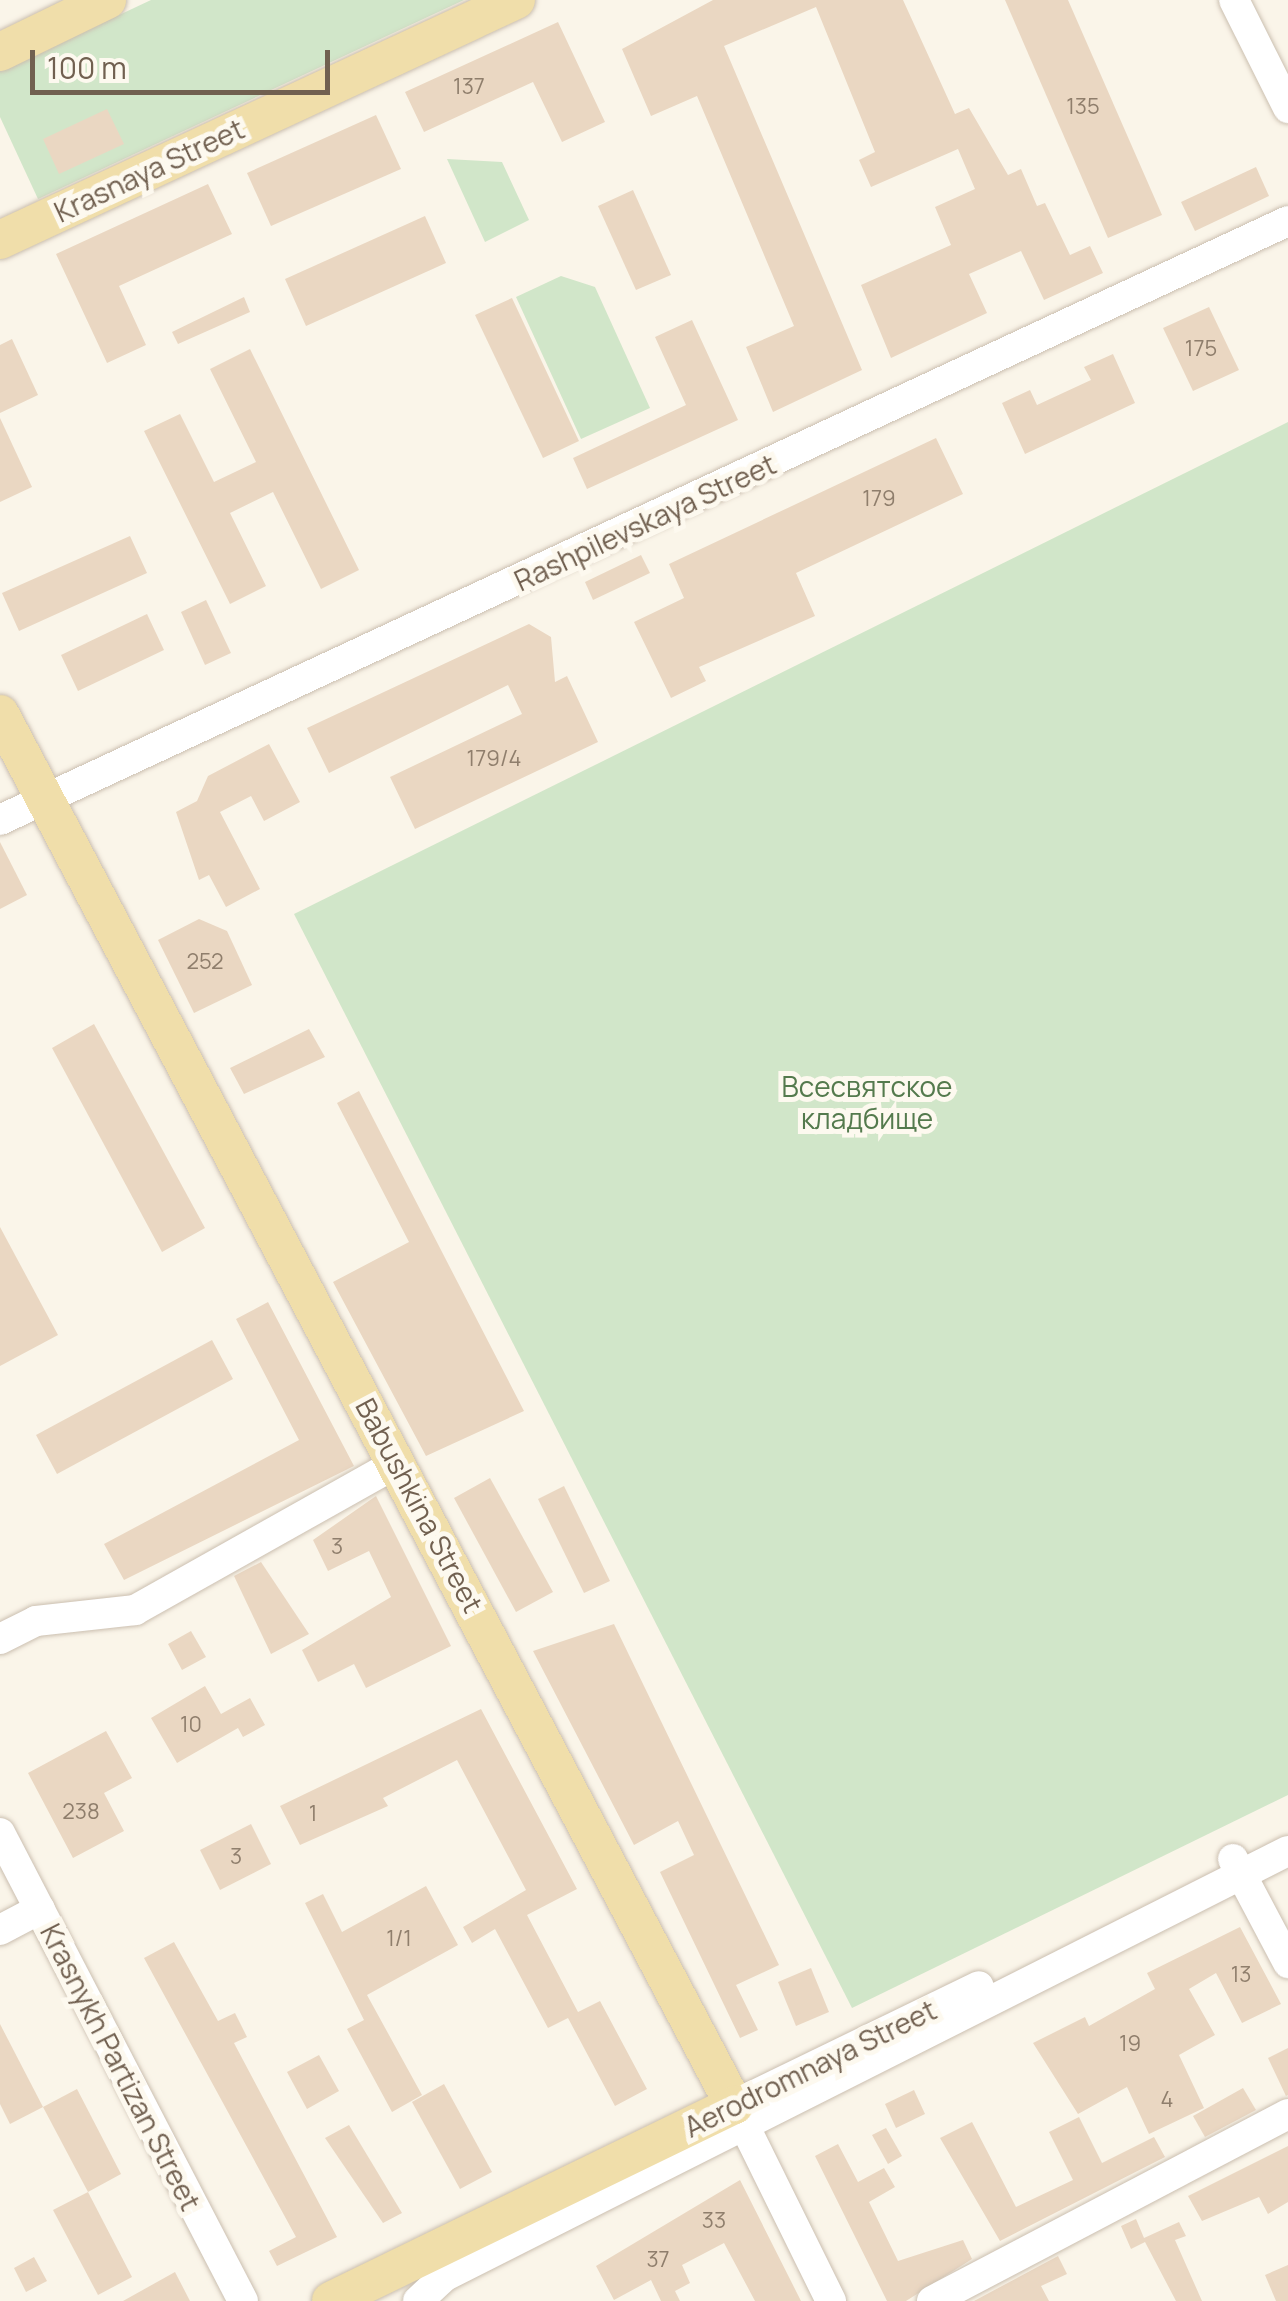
<!DOCTYPE html>
<meta charset="utf-8">
<style>
body{margin:0}
#map{position:relative;width:1288px;height:2301px;overflow:hidden;background:#faf5e9;font-family:Manrope,sans-serif}
div>[style]{position:absolute}
.green>*{inset:0;background:#d1e6c9}
.building>*{inset:0;background:#ead7c2}
.roads{filter:drop-shadow(0 0 2px #cbbfb0) drop-shadow(0 0 2px #cbbfb0)}
.minor>*{height:30px;margin:-15px;padding:0 15px;transform-origin:15px;border-radius:15px;background:#fff}
.major>*{height:38px;margin:-19px;padding:0 19px;transform-origin:19px;border-radius:19px;background:#f0deaa}
span{translate:-50% -50%;white-space:nowrap;text-align:center;line-height:1.15;-webkit-text-stroke:10px #fdf9ef;paint-order:stroke}
.number-label{font-size:22px;color:#8f7e6c}
.number-label span{-webkit-text-stroke-width:0}
.street-label{font-size:28px;color:#716050}
.park-label{font-size:28px;color:#547a4d}
.scale{position:absolute;left:30px;top:50px;width:300px;height:45px;box-sizing:border-box;border:5px solid #716050;border-top:0;padding-left:12px;font-size:30px;line-height:35px;white-space:nowrap;color:#716050;-webkit-text-stroke:8px #fdf9ef;paint-order:stroke}
</style>
<div id="map">
<div class="green">
<i style="clip-path:polygon(151px 0,464px 0,38px 199px,0 117px,0 71px)"></i>
<i style="clip-path:polygon(447px 159px,502px 162px,529px 220px,485px 242px)"></i>
<i style="clip-path:polygon(561px 276px,595px 287px,650px 408px,581px 439px,516px 297px)"></i>
<i style="clip-path:polygon(1288px 422px,1288px 1795px,852px 2008px,294px 914px)"></i>
</div>
<div class="building">
<i style="clip-path:polygon(713px 0,903px 0,955px 114px,969px 108px,1008px 175px,1021px 169px,1037px 206px,1045px 203px,1070px 255px,1090px 246px,1103px 273px,1044px 300px,1021px 251px,969px 274px,987px 313px,891px 358px,861px 285px,951px 245px,935px 207px,975px 189px,958px 149px,871px 187px,859px 160px,875px 152px,816px 7px,724px 46px,862px 370px,773px 412px,746px 347px,794px 326px,697px 96px,651px 116px,622px 49px)"></i>
<i style="clip-path:polygon(1005px 0,1068px 0,1162px 215px,1108px 238px)"></i>
<i style="clip-path:polygon(558px 22px,605px 122px,562px 142px,533px 82px,424px 132px,405px 92px)"></i>
<i style="clip-path:polygon(107px 109px,124px 144px,59px 174px,43px 139px)"></i>
<i style="clip-path:polygon(376px 115px,401px 169px,271px 226px,247px 173px)"></i>
<i style="clip-path:polygon(1256px 167px,1269px 196px,1195px 231px,1181px 202px)"></i>
<i style="clip-path:polygon(208px 184px,232px 234px,119px 286px,146px 345px,107px 363px,56px 254px)"></i>
<i style="clip-path:polygon(633px 190px,671px 275px,636px 290px,598px 206px)"></i>
<i style="clip-path:polygon(425px 216px,446px 263px,306px 326px,285px 279px)"></i>
<i style="clip-path:polygon(244px 297px,250px 312px,178px 344px,172px 332px)"></i>
<i style="clip-path:polygon(512px 298px,579px 441px,543px 458px,475px 315px)"></i>
<i style="clip-path:polygon(1209px 307px,1239px 370px,1193px 391px,1163px 328px)"></i>
<i style="clip-path:polygon(692px 320px,738px 420px,587px 489px,573px 458px,686px 405px,655px 337px)"></i>
<i style="clip-path:polygon(12px 339px,38px 395px,0 413px,0 345px)"></i>
<i style="clip-path:polygon(250px 349px,359px 570px,321px 589px,273px 492px,230px 513px,266px 586px,230px 604px,144px 431px,180px 414px,214px 482px,256px 462px,210px 369px)"></i>
<i style="clip-path:polygon(1113px 354px,1135px 403px,1025px 454px,1002px 403px,1030px 390px,1037px 405px,1091px 380px,1084px 367px)"></i>
<i style="clip-path:polygon(0 418px,32px 487px,0 502px)"></i>
<i style="clip-path:polygon(936px 438px,963px 494px,796px 573px,815px 616px,699px 667px,706px 681px,671px 698px,634px 622px,684px 598px,669px 564px)"></i>
<i style="clip-path:polygon(130px 536px,147px 573px,19px 631px,2px 593px)"></i>
<i style="clip-path:polygon(641px 555px,650px 573px,593px 600px,585px 582px)"></i>
<i style="clip-path:polygon(206px 600px,231px 653px,205px 665px,181px 612px)"></i>
<i style="clip-path:polygon(147px 614px,164px 650px,78px 691px,61px 655px)"></i>
<i style="clip-path:polygon(529px 624px,551px 637px,555px 682px,567px 676px,598px 742px,415px 829px,390px 777px,522px 714px,508px 685px,329px 773px,307px 728px)"></i>
<i style="clip-path:polygon(269px 744px,300px 802px,264px 821px,251px 796px,220px 812px,260px 889px,226px 907px,209px 875px,199px 880px,176px 812px,197px 801px,208px 776px)"></i>
<i style="clip-path:polygon(0 842px,27px 895px,0 909px)"></i>
<i style="clip-path:polygon(199px 919px,227px 931px,252px 985px,194px 1013px,158px 940px)"></i>
<i style="clip-path:polygon(94px 1024px,205px 1228px,162px 1252px,52px 1048px)"></i>
<i style="clip-path:polygon(309px 1029px,325px 1057px,244px 1094px,230px 1068px)"></i>
<i style="clip-path:polygon(359px 1091px,524px 1411px,426px 1456px,333px 1282px,409px 1242px,337px 1103px)"></i>
<i style="clip-path:polygon(0 1227px,58px 1335px,0 1366px)"></i>
<i style="clip-path:polygon(268px 1302px,354px 1466px,124px 1580px,104px 1544px,299px 1440px,236px 1319px)"></i>
<i style="clip-path:polygon(212px 1340px,233px 1379px,57px 1474px,36px 1435px)"></i>
<i style="clip-path:polygon(490px 1478px,553px 1592px,516px 1612px,454px 1498px)"></i>
<i style="clip-path:polygon(564px 1486px,610px 1581px,584px 1593px,538px 1499px)"></i>
<i style="clip-path:polygon(376px 1496px,451px 1646px,366px 1688px,354px 1664px,318px 1682px,302px 1650px,391px 1597px,369px 1551px,328px 1571px,313px 1540px)"></i>
<i style="clip-path:polygon(261px 1562px,309px 1634px,271px 1654px,234px 1576px)"></i>
<i style="clip-path:polygon(614px 1624px,779px 1965px,736px 1985px,758px 2030px,740px 2038px,660px 1872px,694px 1855px,678px 1821px,634px 1845px,533px 1651px)"></i>
<i style="clip-path:polygon(191px 1631px,206px 1657px,182px 1670px,168px 1644px)"></i>
<i style="clip-path:polygon(205px 1686px,221px 1714px,250px 1698px,265px 1725px,243px 1737px,238px 1728px,177px 1763px,151px 1718px)"></i>
<i style="clip-path:polygon(481px 1709px,577px 1889px,527px 1915px,578px 2012px,600px 2001px,647px 2089px,615px 2106px,568px 2018px,548px 2028px,495px 1929px,472px 1943px,463px 1927px,526px 1890px,457px 1760px,383px 1798px,388px 1806px,300px 1845px,280px 1806px)"></i>
<i style="clip-path:polygon(106px 1731px,132px 1778px,104px 1793px,124px 1831px,73px 1858px,28px 1773px)"></i>
<i style="clip-path:polygon(251px 1824px,271px 1864px,220px 1890px,200px 1850px)"></i>
<i style="clip-path:polygon(426px 1886px,458px 1945px,367px 1995px,422px 2095px,392px 2112px,347px 2029px,364px 2020px,305px 1903px,323px 1894px,342px 1932px)"></i>
<i style="clip-path:polygon(1240px 1927px,1281px 2004px,1242px 2023px,1216px 1973px,1189px 1989px,1215px 2035px,1179px 2055px,1204px 2108px,1149px 2134px,1127px 2087px,1078px 2114px,1033px 2043px,1085px 2017px,1089px 2026px,1155px 1989px,1147px 1973px)"></i>
<i style="clip-path:polygon(174px 1942px,218px 2021px,235px 2013px,247px 2037px,234px 2043px,337px 2237px,277px 2266px,269px 2251px,296px 2237px,144px 1958px)"></i>
<i style="clip-path:polygon(811px 1968px,829px 2012px,796px 2026px,778px 1982px)"></i>
<i style="clip-path:polygon(0 2024px,43px 2107px,10px 2124px,0 2104px)"></i>
<i style="clip-path:polygon(1288px 2048px,1288px 2095px,1286px 2096px,1268px 2058px)"></i>
<i style="clip-path:polygon(319px 2055px,339px 2091px,307px 2109px,287px 2072px)"></i>
<i style="clip-path:polygon(444px 2084px,492px 2172px,460px 2189px,412px 2102px)"></i>
<i style="clip-path:polygon(1243px 2088px,1256px 2110px,1205px 2137px,1193px 2116px)"></i>
<i style="clip-path:polygon(77px 2089px,121px 2174px,88px 2192px,43px 2107px)"></i>
<i style="clip-path:polygon(914px 2090px,925px 2114px,896px 2128px,885px 2104px)"></i>
<i style="clip-path:polygon(1079px 2117px,1102px 2163px,1154px 2137px,1165px 2157px,1000px 2241px,940px 2138px,972px 2122px,1016px 2207px,1073px 2180px,1049px 2132px)"></i>
<i style="clip-path:polygon(349px 2125px,402px 2213px,383px 2223px,325px 2138px)"></i>
<i style="clip-path:polygon(886px 2128px,902px 2156px,888px 2164px,872px 2135px)"></i>
<i style="clip-path:polygon(838px 2144px,858px 2182px,884px 2168px,895px 2187px,869px 2202px,898px 2261px,963px 2240px,972px 2259px,906px 2301px,887px 2301px,815px 2156px)"></i>
<i style="clip-path:polygon(1288px 2146px,1288px 2202px,1268px 2214px,1259px 2197px,1202px 2221px,1188px 2196px)"></i>
<i style="clip-path:polygon(740px 2180px,801px 2301px,755px 2301px,724px 2243px,682px 2265px,690px 2283px,675px 2291px,680px 2301px,661px 2301px,651px 2280px,614px 2300px,596px 2266px)"></i>
<i style="clip-path:polygon(88px 2192px,132px 2277px,98px 2295px,53px 2210px)"></i>
<i style="clip-path:polygon(1136px 2219px,1144px 2238px,1179px 2222px,1186px 2236px,1175px 2240px,1202px 2301px,1176px 2301px,1145px 2242px,1131px 2249px,1121px 2226px)"></i>
<i style="clip-path:polygon(1058px 2256px,1067px 2274px,1041px 2286px,1049px 2301px,974px 2301px)"></i>
<i style="clip-path:polygon(34px 2257px,47px 2281px,26px 2292px,14px 2268px)"></i>
<i style="clip-path:polygon(1288px 2265px,1288px 2301px,1276px 2301px,1265px 2275px)"></i>
<i style="clip-path:polygon(175px 2272px,190px 2301px,123px 2301px)"></i>
</div>
<div class="roads">
<div class="minor">
<i style="left:1234px;top:0;width:121px;rotate:63.4deg"></i>
<i style="left:0;top:820px;width:1420px;rotate:-24.94deg"></i>
<i style="left:0;top:1639px;width:40px;rotate:-26.6deg"></i>
<i style="left:36px;top:1621px;width:100px;rotate:-6.3deg"></i>
<i style="left:135px;top:1610px;width:300px;rotate:-29.3deg"></i>
<i style="left:0;top:1833px;width:527px;rotate:62.56deg"></i>
<i style="left:1233px;top:1859px;width:118px;rotate:62.1deg"></i>
<i style="left:0;top:1930px;width:45px;rotate:-27.7deg"></i>
<i style="left:418px;top:2301px;width:37px;rotate:-43deg"></i>
<i style="left:445px;top:2276px;width:944px;rotate:-26.76deg"></i>
<i style="left:831px;top:2301px;width:219px;rotate:-116.3deg"></i>
<i style="left:734px;top:2105px;width:272px;rotate:-25.9deg"></i>
<i style="left:932px;top:2301px;width:402px;rotate:-27.7deg"></i>
</div>
<div class="major">
<i style="left:0;top:52px;width:119px;rotate:-25.9deg"></i>
<i style="left:0;top:240px;width:569px;rotate:-24.94deg"></i>
<i style="left:0;top:714px;width:1573px;rotate:62.18deg"></i>
<i style="left:734px;top:2105px;width:448px;rotate:154.1deg"></i>
</div>
</div>
<div class="number-label">
<span style="left:469px;top:87px">137</span>
<span style="left:1083px;top:107px">135</span>
<span style="left:1201px;top:349px">175</span>
<span style="left:879px;top:499px">179</span>
<span style="left:494px;top:759px">179/4</span>
<span style="left:205px;top:962px">252</span>
<span style="left:337px;top:1547px">3</span>
<span style="left:191px;top:1725px">10</span>
<span style="left:81px;top:1812px">238</span>
<span style="left:313px;top:1814px">1</span>
<span style="left:236px;top:1857px">3</span>
<span style="left:399px;top:1939px">1/1</span>
<span style="left:1241px;top:1975px">13</span>
<span style="left:1130px;top:2044px">19</span>
<span style="left:1167px;top:2100px">4</span>
<span style="left:714px;top:2221px">33</span>
<span style="left:658px;top:2260px">37</span>
</div>
<div class="street-label">
<span style="left:149px;top:170px;rotate:-25deg">Krasnaya Street</span>
<span style="left:645px;top:522px;rotate:-25deg">Rashpilevskaya Street</span>
<span style="left:420px;top:1505px;rotate:62deg">Babushkina Street</span>
<span style="left:121px;top:2067px;rotate:63deg">Krasnykh Partizan Street</span>
<span style="left:810px;top:2068px;rotate:-26deg">Aerodromnaya Street</span>
</div>
<div class="park-label">
<span style="left:867px;top:1102px">Всесвятское<br>кладбище</span>
</div>
<div class="scale">100 m</div>
</div>
